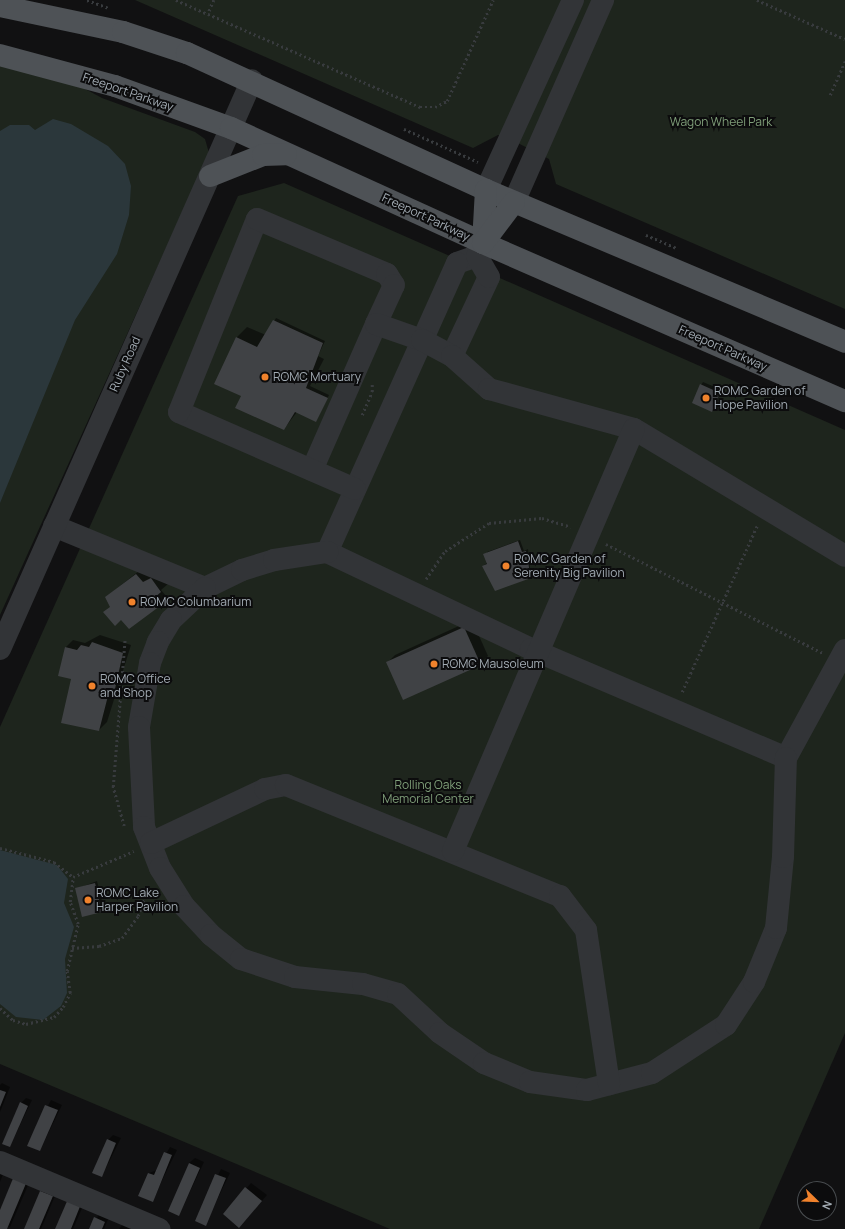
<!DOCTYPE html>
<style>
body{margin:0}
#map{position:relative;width:845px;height:1229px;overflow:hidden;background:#111112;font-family:Manrope,sans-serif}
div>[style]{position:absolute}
.green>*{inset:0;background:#1e251d}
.water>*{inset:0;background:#2b373b}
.shadow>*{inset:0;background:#0007}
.building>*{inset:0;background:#404245}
.path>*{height:2.5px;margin-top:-1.25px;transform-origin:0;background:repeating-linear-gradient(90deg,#383b3e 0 2px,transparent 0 5px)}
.minor>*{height:22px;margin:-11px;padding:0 11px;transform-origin:11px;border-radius:11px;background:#323437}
.major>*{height:22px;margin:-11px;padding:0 11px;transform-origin:11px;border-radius:11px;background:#4e5256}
.dots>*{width:11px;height:11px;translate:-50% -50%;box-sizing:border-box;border:2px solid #0c0c0d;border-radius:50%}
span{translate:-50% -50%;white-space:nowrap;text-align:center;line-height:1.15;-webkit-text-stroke:4px #0c0c0d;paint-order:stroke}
.street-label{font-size:12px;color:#a2abb3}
.park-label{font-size:12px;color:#7f9e79}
.poi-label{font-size:12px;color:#a2abb3}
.left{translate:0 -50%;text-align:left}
.north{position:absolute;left:797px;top:1181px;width:40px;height:40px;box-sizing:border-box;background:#0c0c0d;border:1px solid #484c4f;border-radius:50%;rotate:113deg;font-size:11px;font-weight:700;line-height:16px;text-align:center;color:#a2abb3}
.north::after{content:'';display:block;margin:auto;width:14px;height:18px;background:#f0822c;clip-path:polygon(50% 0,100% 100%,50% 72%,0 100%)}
</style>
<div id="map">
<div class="green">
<i style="clip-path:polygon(135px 0,845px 0,845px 309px,556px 184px,549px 159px,510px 139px,498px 135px,473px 148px)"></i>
<i style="clip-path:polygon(0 64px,74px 83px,102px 98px,195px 132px,205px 139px,209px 153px,0 615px)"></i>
<i style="clip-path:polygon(284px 183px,845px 430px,845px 1033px,759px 1229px,390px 1229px,0 1064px,0 727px,238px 196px)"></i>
</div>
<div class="water">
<i style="clip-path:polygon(53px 119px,71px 124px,108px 146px,125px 164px,131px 186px,129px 215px,117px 254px,75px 320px,0 503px,0 131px,10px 125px,29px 125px,35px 130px)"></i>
<i style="clip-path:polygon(0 850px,57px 865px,68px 879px,64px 903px,74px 927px,65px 959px,67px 993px,61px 1006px,43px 1020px,16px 1017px,0 1004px)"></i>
</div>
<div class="shadow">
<i style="clip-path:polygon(276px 318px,325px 341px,318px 356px,324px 359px,310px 386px,329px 395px,316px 421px,297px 412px,284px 429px,242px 396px,236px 338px,247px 327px,266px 335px)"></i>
<i style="clip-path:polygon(703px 382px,722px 390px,712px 411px,701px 385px)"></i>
<i style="clip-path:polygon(520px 540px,524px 551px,528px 549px,531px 577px,483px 566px,487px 563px,487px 552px)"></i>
<i style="clip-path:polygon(144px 567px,168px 584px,161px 590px,167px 597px,129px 628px,106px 597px)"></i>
<i style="clip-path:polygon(472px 620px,488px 656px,480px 664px,387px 663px,395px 655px)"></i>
<i style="clip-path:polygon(100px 635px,131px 645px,107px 722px,99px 730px,72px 678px,65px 648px,73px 640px,85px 643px)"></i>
<i style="clip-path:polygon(97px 881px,104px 909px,101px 911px,76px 889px)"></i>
<i style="clip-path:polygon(2px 1083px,10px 1087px,0 1112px,0 1085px)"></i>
<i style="clip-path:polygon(26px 1098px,32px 1100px,10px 1146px,21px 1103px)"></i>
<i style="clip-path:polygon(51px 1100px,62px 1105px,40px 1150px,28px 1145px)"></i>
<i style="clip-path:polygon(113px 1135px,121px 1138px,102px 1176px,108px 1140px)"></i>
<i style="clip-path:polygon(170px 1147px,177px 1150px,152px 1201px,149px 1173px,157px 1170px)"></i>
<i style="clip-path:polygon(195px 1158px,204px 1162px,179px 1215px,189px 1163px)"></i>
<i style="clip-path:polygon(0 1167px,5px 1169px,0 1182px)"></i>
<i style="clip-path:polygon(221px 1169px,230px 1173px,205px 1225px,196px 1221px)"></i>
<i style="clip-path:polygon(32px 1176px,10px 1227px,0 1229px,0 1212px)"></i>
<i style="clip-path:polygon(251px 1183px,267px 1195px,244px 1222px,224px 1214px)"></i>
<i style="clip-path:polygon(46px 1187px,57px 1191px,41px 1229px,25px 1229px)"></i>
<i style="clip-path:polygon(86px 1199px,73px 1229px,56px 1229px)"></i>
<i style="clip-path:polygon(100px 1213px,109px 1217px,104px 1229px,90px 1229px)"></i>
<i style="clip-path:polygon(125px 1222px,134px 1229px,119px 1229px)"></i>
</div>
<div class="building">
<i style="clip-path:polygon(273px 320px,323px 343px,306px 388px,328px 398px,316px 422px,295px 412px,284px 430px,235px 408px,241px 396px,214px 384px,236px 337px,257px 347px)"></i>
<i style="clip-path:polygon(700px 384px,720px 393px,712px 412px,692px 403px)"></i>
<i style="clip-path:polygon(518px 541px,522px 552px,526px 551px,531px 578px,495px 591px,482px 566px,487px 564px,483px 554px)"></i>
<i style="clip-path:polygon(136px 574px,143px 582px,151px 578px,161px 592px,154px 598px,160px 606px,129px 629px,121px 620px,115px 626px,103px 612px,110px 607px,105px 597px)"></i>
<i style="clip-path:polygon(464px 627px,481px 665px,403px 700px,386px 662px)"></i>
<i style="clip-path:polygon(92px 642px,123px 653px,115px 689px,110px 688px,99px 731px,61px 723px,71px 679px,58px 676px,65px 647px,77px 650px,81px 645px,89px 647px)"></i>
<i style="clip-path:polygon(95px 883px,102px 912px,82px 917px,75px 888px)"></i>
<i style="clip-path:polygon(0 1090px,6px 1092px,0 1107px)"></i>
<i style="clip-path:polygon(20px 1102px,28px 1106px,10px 1147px,2px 1144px)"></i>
<i style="clip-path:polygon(45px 1105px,58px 1110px,40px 1151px,27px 1146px)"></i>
<i style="clip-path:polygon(107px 1139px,116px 1143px,102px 1177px,92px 1173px)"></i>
<i style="clip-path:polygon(164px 1152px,172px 1155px,153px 1202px,138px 1196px,148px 1173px,154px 1175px)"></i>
<i style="clip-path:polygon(189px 1163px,200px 1168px,179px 1216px,168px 1211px)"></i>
<i style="clip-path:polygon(215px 1174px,226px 1178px,206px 1226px,195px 1221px)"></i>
<i style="clip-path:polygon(14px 1176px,27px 1181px,7px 1229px,0 1229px,0 1210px)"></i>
<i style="clip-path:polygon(245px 1187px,262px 1201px,239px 1228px,223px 1214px)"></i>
<i style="clip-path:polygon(40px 1191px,53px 1196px,39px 1229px,24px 1229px)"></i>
<i style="clip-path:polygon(68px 1199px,81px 1204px,71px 1229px,55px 1229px)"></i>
<i style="clip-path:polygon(94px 1217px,105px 1222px,102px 1229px,89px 1229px)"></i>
</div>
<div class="path">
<i style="left:87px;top:0;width:23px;rotate:20deg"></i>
<i style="left:176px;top:0;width:35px;rotate:24deg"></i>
<i style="left:214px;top:0;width:15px;rotate:113deg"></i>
<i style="left:208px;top:14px;width:232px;rotate:23.7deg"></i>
<i style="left:420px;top:107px;width:15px"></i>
<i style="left:435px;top:107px;width:13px;rotate:-27deg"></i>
<i style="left:447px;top:101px;width:111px;rotate:-65.5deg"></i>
<i style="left:757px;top:0;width:96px;rotate:23.9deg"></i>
<i style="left:830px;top:95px;width:37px;rotate:-66deg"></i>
<i style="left:404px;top:129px;width:81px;rotate:24deg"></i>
<i style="left:646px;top:235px;width:33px;rotate:23deg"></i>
<i style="left:362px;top:415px;width:25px;rotate:-67deg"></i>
<i style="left:372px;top:392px;width:9px;rotate:-90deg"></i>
<i style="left:606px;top:544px;width:243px;rotate:26.7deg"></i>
<i style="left:426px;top:579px;width:34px;rotate:-56deg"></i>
<i style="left:445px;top:551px;width:52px;rotate:-32.5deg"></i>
<i style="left:489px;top:523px;width:53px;rotate:-5.4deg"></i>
<i style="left:542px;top:518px;width:30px;rotate:17deg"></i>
<i style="left:682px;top:692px;width:182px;rotate:-65.7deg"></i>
<i style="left:124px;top:826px;width:41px;rotate:-105.8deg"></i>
<i style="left:113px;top:787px;width:148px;rotate:-85.4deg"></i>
<i style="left:0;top:848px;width:56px;rotate:14.5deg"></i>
<i style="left:54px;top:862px;width:24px;rotate:38deg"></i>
<i style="left:73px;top:877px;width:66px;rotate:-23.1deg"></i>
<i style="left:72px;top:948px;width:27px;rotate:-4deg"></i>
<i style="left:99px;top:946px;width:24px;rotate:-19deg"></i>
<i style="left:122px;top:938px;width:27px;rotate:-54deg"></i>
<i style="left:138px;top:916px;width:24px;rotate:-71deg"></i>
<i style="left:146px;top:893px;width:10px;rotate:-90deg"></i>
<i style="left:0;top:1008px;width:18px;rotate:43deg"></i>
<i style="left:13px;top:1020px;width:14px;rotate:17deg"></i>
<i style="left:26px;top:1024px;width:29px;rotate:-14deg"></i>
<i style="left:54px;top:1017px;width:13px;rotate:-48deg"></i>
<i style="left:63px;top:1007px;width:16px;rotate:-63deg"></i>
<i style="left:70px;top:993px;width:22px;rotate:-98deg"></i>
<i style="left:67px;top:971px;width:48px;rotate:-76.8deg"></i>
<i style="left:78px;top:924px;width:23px;rotate:-110deg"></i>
<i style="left:70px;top:902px;width:25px;rotate:-83deg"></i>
</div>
<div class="minor">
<i style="left:486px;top:190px;width:209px;rotate:-65.4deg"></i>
<i style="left:514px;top:202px;width:221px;rotate:-66.2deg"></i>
<i style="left:483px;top:243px;width:14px;rotate:115deg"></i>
<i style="left:477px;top:256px;width:21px;rotate:161deg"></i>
<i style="left:457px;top:263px;width:317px;rotate:114.2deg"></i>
<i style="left:327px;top:552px;width:226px;rotate:25.4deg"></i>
<i style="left:531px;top:649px;width:277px;rotate:23.1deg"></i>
<i style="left:786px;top:758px;width:123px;rotate:-61.4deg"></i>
<i style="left:452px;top:356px;width:87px;rotate:-64.9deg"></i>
<i style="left:489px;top:277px;width:24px;rotate:-120deg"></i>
<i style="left:312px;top:470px;width:159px;rotate:-66.3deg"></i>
<i style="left:355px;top:489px;width:192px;rotate:-156.4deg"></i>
<i style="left:179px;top:412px;width:208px;rotate:-68deg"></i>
<i style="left:257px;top:219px;width:141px;rotate:22.9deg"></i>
<i style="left:387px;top:274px;width:13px;rotate:58deg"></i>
<i style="left:394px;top:285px;width:43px;rotate:114.8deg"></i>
<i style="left:376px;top:324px;width:49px;rotate:19.2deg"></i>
<i style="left:422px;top:340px;width:34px;rotate:28deg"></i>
<i style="left:452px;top:356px;width:50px;rotate:41.7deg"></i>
<i style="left:489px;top:389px;width:150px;rotate:15.4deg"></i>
<i style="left:634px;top:429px;width:246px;rotate:31deg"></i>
<i style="left:54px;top:526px;width:163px;rotate:22.3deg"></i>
<i style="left:205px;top:588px;width:41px;rotate:-25.9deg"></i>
<i style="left:242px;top:570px;width:34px;rotate:-17deg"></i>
<i style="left:274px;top:560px;width:54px;rotate:-8.6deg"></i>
<i style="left:205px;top:588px;width:47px;rotate:136.7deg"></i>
<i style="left:171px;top:620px;width:26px;rotate:121deg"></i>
<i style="left:158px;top:642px;width:22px;rotate:111deg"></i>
<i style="left:150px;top:663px;width:65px;rotate:99.8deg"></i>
<i style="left:139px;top:727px;width:100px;rotate:87.1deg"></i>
<i style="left:144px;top:827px;width:44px;rotate:68.7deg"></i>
<i style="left:160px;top:868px;width:45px;rotate:57.7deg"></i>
<i style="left:184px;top:906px;width:40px;rotate:47deg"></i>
<i style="left:211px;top:935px;width:38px;rotate:39deg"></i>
<i style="left:241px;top:959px;width:57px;rotate:18.4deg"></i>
<i style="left:295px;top:977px;width:68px;rotate:5.9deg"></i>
<i style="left:363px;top:984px;width:36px;rotate:16deg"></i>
<i style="left:398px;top:994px;width:57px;rotate:42.9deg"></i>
<i style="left:440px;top:1033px;width:53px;rotate:34.3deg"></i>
<i style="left:484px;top:1063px;width:50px;rotate:22.4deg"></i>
<i style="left:530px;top:1082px;width:58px;rotate:8deg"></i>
<i style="left:587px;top:1090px;width:67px;rotate:-14.7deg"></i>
<i style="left:652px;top:1073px;width:88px;rotate:-33deg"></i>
<i style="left:726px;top:1025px;width:51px;rotate:-56.9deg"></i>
<i style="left:754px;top:982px;width:58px;rotate:-67.8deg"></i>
<i style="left:776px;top:928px;width:71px;rotate:-84.4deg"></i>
<i style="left:783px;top:857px;width:99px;rotate:-88.3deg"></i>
<i style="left:0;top:649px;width:622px;rotate:-66.11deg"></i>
<i style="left:151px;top:843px;width:126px;rotate:-25.3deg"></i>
<i style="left:265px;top:789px;width:21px;rotate:-11deg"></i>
<i style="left:286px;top:785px;width:296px;rotate:22.1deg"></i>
<i style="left:560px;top:896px;width:43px;rotate:52.6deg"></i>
<i style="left:586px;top:930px;width:156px;rotate:81.5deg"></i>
<i style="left:453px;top:851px;width:459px;rotate:-66.8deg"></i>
<i style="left:0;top:1162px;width:173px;rotate:22.8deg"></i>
</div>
<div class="major">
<i style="left:0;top:6px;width:126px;rotate:11.9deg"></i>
<i style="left:123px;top:32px;width:67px;rotate:18.2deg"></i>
<i style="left:187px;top:53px;width:329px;rotate:24.6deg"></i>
<i style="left:486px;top:190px;width:390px;rotate:22.9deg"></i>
<i style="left:0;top:55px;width:119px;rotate:15.1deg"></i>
<i style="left:115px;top:86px;width:123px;rotate:19.9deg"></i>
<i style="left:231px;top:128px;width:277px;rotate:24.5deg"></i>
<i style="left:483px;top:243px;width:395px;rotate:23.6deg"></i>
<i style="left:210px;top:176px;width:57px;rotate:-21.6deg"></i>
<i style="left:263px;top:155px;width:23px;rotate:-2deg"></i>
<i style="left:483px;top:243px;width:53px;rotate:-86.8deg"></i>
<i style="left:483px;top:243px;width:51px;rotate:-52.9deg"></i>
</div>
<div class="dots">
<i style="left:265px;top:377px;background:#f0822c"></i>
<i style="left:706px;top:398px;background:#f0822c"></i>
<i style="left:506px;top:566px;background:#f0822c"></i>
<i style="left:132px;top:602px;background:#f0822c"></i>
<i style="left:434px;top:664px;background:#f0822c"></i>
<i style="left:92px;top:686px;background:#f0822c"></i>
<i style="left:88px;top:900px;background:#f0822c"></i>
</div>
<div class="street-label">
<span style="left:128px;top:92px;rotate:19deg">Freeport Parkway</span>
<span style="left:426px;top:217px;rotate:25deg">Freeport Parkway</span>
<span style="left:723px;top:348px;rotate:24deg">Freeport Parkway</span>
<span style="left:125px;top:364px;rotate:-66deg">Ruby Road</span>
</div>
<div class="park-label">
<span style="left:721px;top:122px">Wagon Wheel Park</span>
<span style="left:428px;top:792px">Rolling Oaks<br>Memorial Center</span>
</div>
<div class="poi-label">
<span class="left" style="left:273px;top:377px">ROMC Mortuary</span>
<span class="left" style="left:714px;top:398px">ROMC Garden of<br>Hope Pavilion</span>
<span class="left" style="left:514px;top:566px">ROMC Garden of<br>Serenity Big Pavilion</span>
<span class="left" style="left:140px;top:602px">ROMC Columbarium</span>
<span class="left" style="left:442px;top:664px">ROMC Mausoleum</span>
<span class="left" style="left:100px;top:686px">ROMC Office<br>and Shop</span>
<span class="left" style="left:96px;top:900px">ROMC Lake<br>Harper Pavilion</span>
</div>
<div class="north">N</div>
</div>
